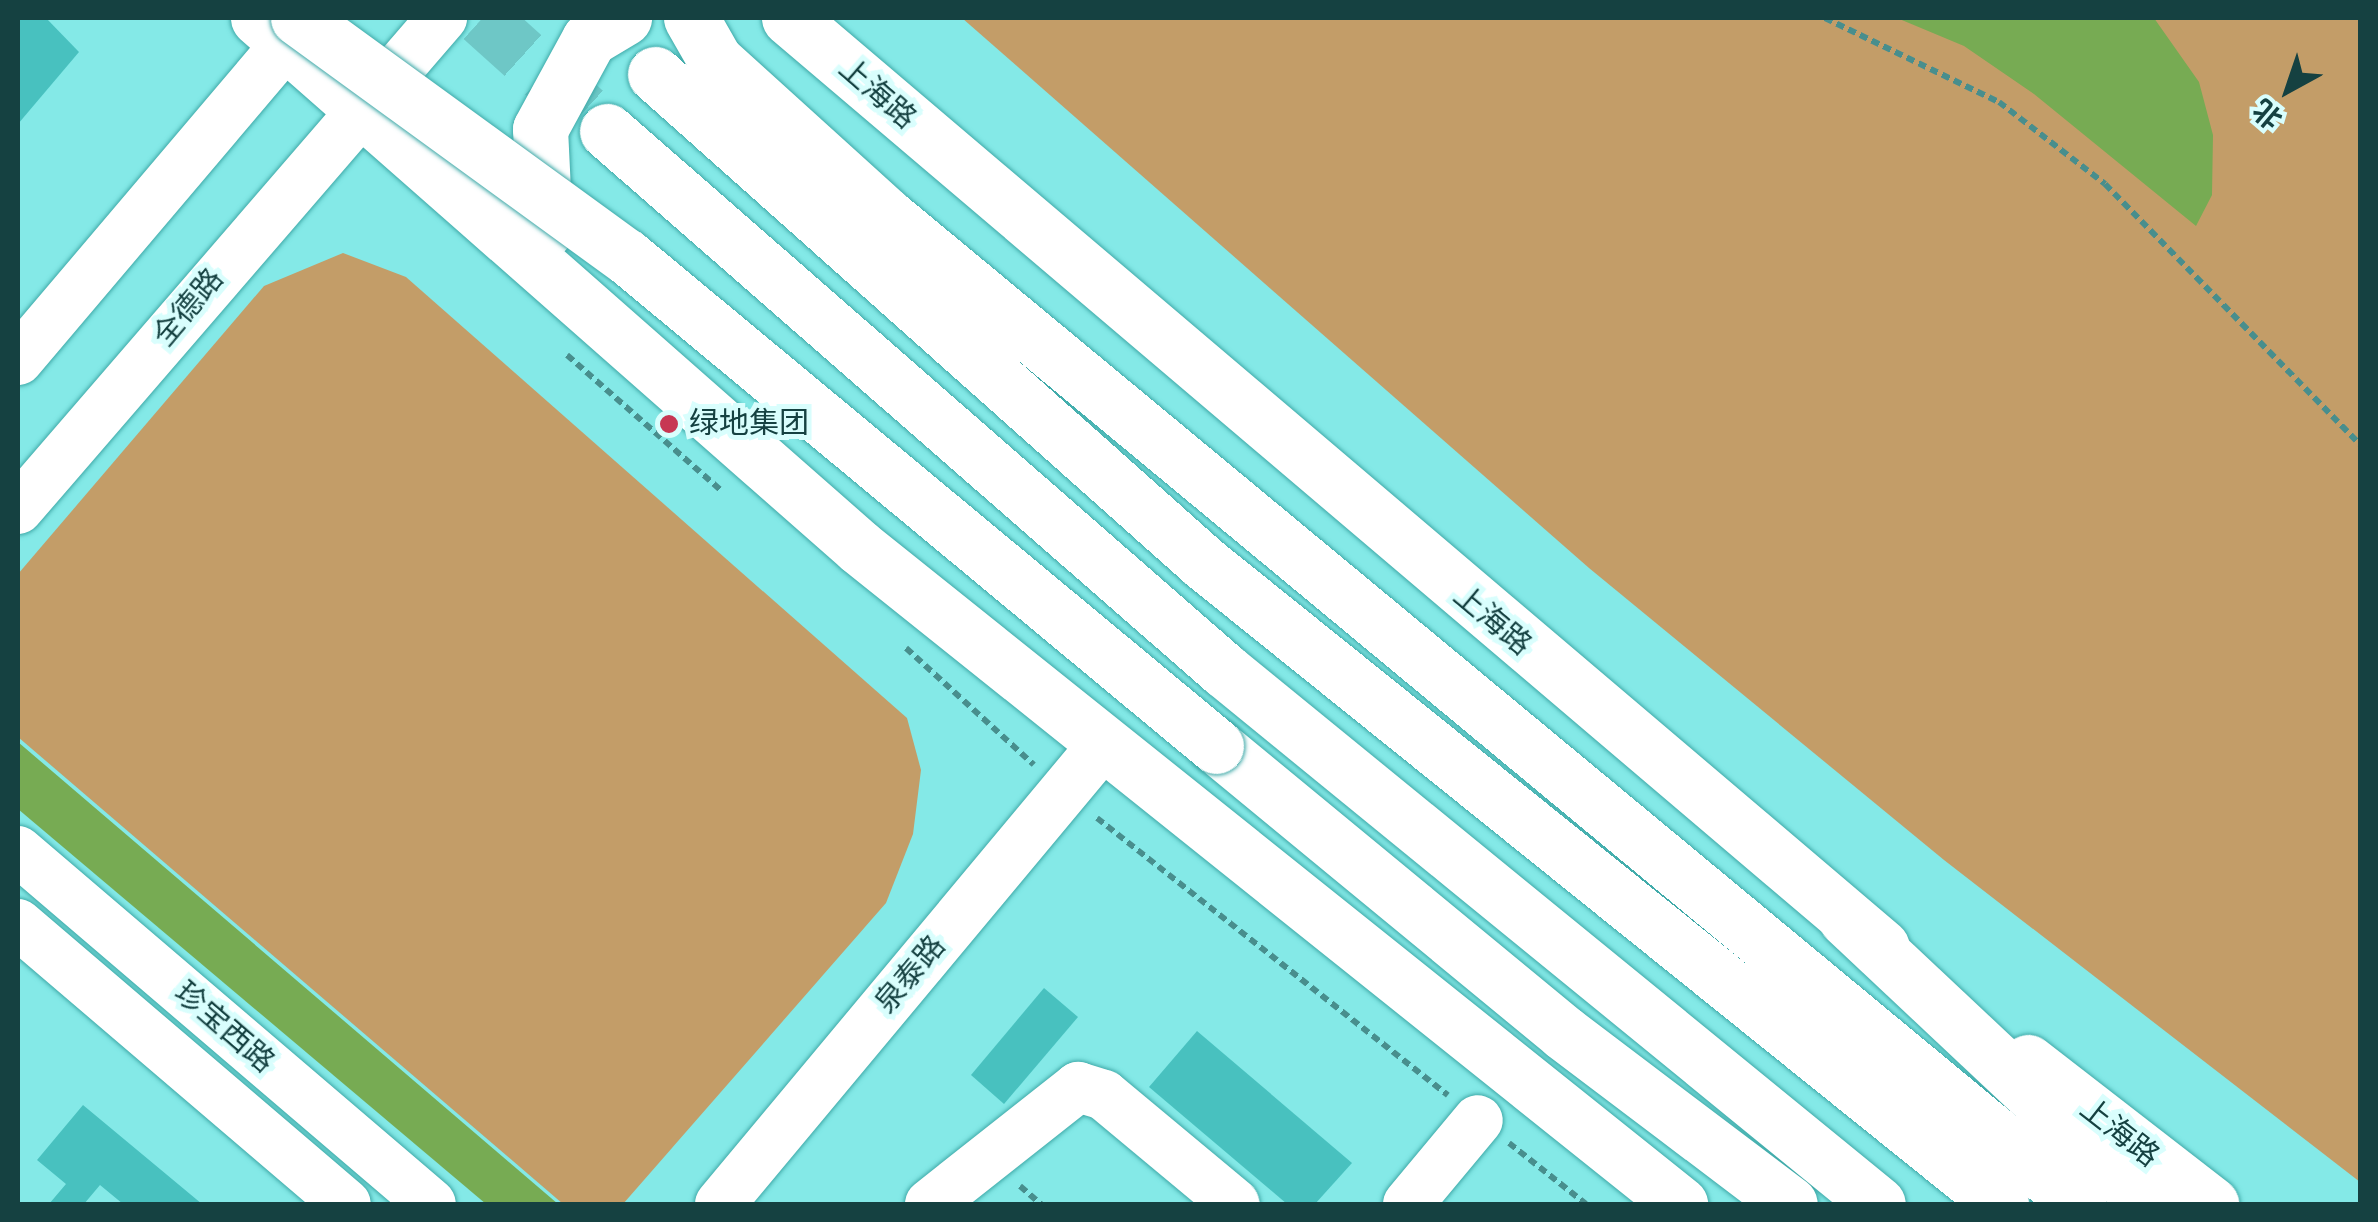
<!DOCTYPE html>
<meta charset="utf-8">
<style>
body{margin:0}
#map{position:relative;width:2378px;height:1222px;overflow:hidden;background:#84e9e7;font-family:"Sofia Sans Condensed","Noto Sans SC",sans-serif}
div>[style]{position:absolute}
.green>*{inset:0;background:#c39d68}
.water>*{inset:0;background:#77ab53}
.building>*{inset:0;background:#48c1bf}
.highway-tunnel>*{height:55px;margin-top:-27.5px;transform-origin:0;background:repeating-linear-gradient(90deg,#6ec7c6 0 55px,transparent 0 83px)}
.path>*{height:6px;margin-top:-3px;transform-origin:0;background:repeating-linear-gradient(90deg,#488e8d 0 8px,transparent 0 13px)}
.roads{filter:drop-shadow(0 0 2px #3fa9a8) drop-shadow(0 0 2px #3fa9a8)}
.minor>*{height:50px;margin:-25px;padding:0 25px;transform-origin:25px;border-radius:25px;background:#fff}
.major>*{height:55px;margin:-27.5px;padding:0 27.5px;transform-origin:27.5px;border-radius:27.5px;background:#fff}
.highway>*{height:55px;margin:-27.5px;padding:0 27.5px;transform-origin:27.5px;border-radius:27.5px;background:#fff}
.bridges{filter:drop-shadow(0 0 2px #3fa9a8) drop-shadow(0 0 2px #3fa9a8)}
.highway-bridge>*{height:55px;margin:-27.5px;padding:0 27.5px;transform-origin:27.5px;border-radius:27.5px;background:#fff}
.dots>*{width:28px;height:28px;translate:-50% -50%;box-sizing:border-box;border:5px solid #d9fefd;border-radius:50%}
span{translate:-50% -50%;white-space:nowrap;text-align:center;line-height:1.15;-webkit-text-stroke:10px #d9fefd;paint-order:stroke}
.street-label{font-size:30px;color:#154141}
.poi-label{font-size:30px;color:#154141}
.left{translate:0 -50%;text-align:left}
.frame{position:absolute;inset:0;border:20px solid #154141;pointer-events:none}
.north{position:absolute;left:2238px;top:40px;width:100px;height:100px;-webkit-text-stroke:8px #d9fefd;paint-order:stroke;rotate:220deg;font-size:28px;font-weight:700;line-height:40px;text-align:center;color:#154141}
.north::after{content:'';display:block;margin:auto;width:35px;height:45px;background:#154141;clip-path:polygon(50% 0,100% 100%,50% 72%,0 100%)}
</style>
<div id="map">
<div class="green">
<i style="clip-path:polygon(962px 18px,2360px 18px,2360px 1182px,1944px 860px,1589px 568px)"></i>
<i style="clip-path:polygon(343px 253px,406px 277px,907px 718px,921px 770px,913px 834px,886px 903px,623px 1204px,563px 1204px,18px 737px,18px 574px,264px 286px)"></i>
</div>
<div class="water">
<i style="clip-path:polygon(1897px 18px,2154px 18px,2199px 82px,2213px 135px,2212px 195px,2196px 226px,2034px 94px,1964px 46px)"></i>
<i style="clip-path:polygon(18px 742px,558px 1204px,486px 1204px,18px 809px)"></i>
</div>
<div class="building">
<i style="clip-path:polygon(18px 18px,46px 18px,79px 52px,18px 124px)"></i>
<i style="clip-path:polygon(1044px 988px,1078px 1017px,1004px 1104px,971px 1075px)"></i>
<i style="clip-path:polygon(1197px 1031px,1352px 1163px,1315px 1204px,1287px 1204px,1149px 1087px)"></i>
<i style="clip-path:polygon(83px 1105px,202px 1204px,123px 1204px,100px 1185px,84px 1204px,49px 1204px,66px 1184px,37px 1160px)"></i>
</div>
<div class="highway-tunnel">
<i style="left:482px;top:18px;width:169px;rotate:42.1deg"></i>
</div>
<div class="path">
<i style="left:1825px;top:18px;width:193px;rotate:25.8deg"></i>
<i style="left:1999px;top:102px;width:134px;rotate:37.7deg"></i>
<i style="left:2105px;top:184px;width:364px;rotate:45.6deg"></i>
<i style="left:567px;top:355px;width:206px;rotate:41.3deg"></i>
<i style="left:906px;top:648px;width:173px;rotate:42.4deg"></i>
<i style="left:1097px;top:818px;width:447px;rotate:38.3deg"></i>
<i style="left:1509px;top:1143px;width:98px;rotate:38.4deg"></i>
<i style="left:1020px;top:1186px;width:28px;rotate:41deg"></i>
</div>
<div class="roads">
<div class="minor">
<i style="left:18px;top:360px;width:448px;rotate:-49.7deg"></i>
<i style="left:18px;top:509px;width:649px;rotate:-49.19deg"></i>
<i style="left:18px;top:851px;width:543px;rotate:40.52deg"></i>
<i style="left:18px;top:924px;width:431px;rotate:40.5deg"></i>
<i style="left:720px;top:1204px;width:596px;rotate:-50.17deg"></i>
<i style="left:930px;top:1204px;width:189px;rotate:-38.3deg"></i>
<i style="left:1078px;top:1087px;width:27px;rotate:17deg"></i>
<i style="left:1104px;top:1095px;width:170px;rotate:39.8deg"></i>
<i style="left:1408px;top:1204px;width:109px;rotate:-50.2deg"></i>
</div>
<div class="major">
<i style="left:258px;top:18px;width:801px;rotate:41.35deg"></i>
<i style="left:859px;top:547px;width:1052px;rotate:38.67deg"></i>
<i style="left:789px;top:18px;width:1434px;rotate:40.36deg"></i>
<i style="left:545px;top:231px;width:102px;rotate:-92.8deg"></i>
<i style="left:540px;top:129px;width:102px;rotate:-61.4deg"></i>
<i style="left:589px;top:39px;width:41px;rotate:-31deg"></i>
<i style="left:2028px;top:1062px;width:232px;rotate:37.8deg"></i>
</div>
<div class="highway">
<i style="left:691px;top:18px;width:48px;rotate:60.3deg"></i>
<i style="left:715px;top:60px;width:232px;rotate:42.2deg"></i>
<i style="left:887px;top:216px;width:1548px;rotate:39.65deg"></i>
<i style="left:655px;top:74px;width:735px;rotate:41.69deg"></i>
<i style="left:1204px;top:563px;width:1023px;rotate:38.81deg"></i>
<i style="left:607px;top:131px;width:819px;rotate:41.14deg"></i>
<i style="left:1224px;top:670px;width:844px;rotate:39.23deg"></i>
<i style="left:1216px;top:746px;width:451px;rotate:39.5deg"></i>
<i style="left:1564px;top:1033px;width:283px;rotate:37.1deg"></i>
<i style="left:1846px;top:919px;width:417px;rotate:43.2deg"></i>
</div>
</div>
<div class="bridges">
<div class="highway-bridge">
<i style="left:298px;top:18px;width:405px;rotate:36deg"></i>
<i style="left:626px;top:256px;width:767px;rotate:39.71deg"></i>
</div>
</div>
<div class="dots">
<i style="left:669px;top:424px;background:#c73753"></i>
</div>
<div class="street-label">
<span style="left:877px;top:94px;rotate:41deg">上海路</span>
<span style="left:189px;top:308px;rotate:-50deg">全德路</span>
<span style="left:1492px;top:621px;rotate:40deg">上海路</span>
<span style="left:911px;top:975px;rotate:-50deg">泉泰路</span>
<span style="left:224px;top:1028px;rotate:41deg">珍宝西路</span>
<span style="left:2119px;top:1133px;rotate:38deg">上海路</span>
</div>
<div class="poi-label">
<span class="left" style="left:689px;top:424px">绿地集团</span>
</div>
<div class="frame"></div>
<div class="north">北</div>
</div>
